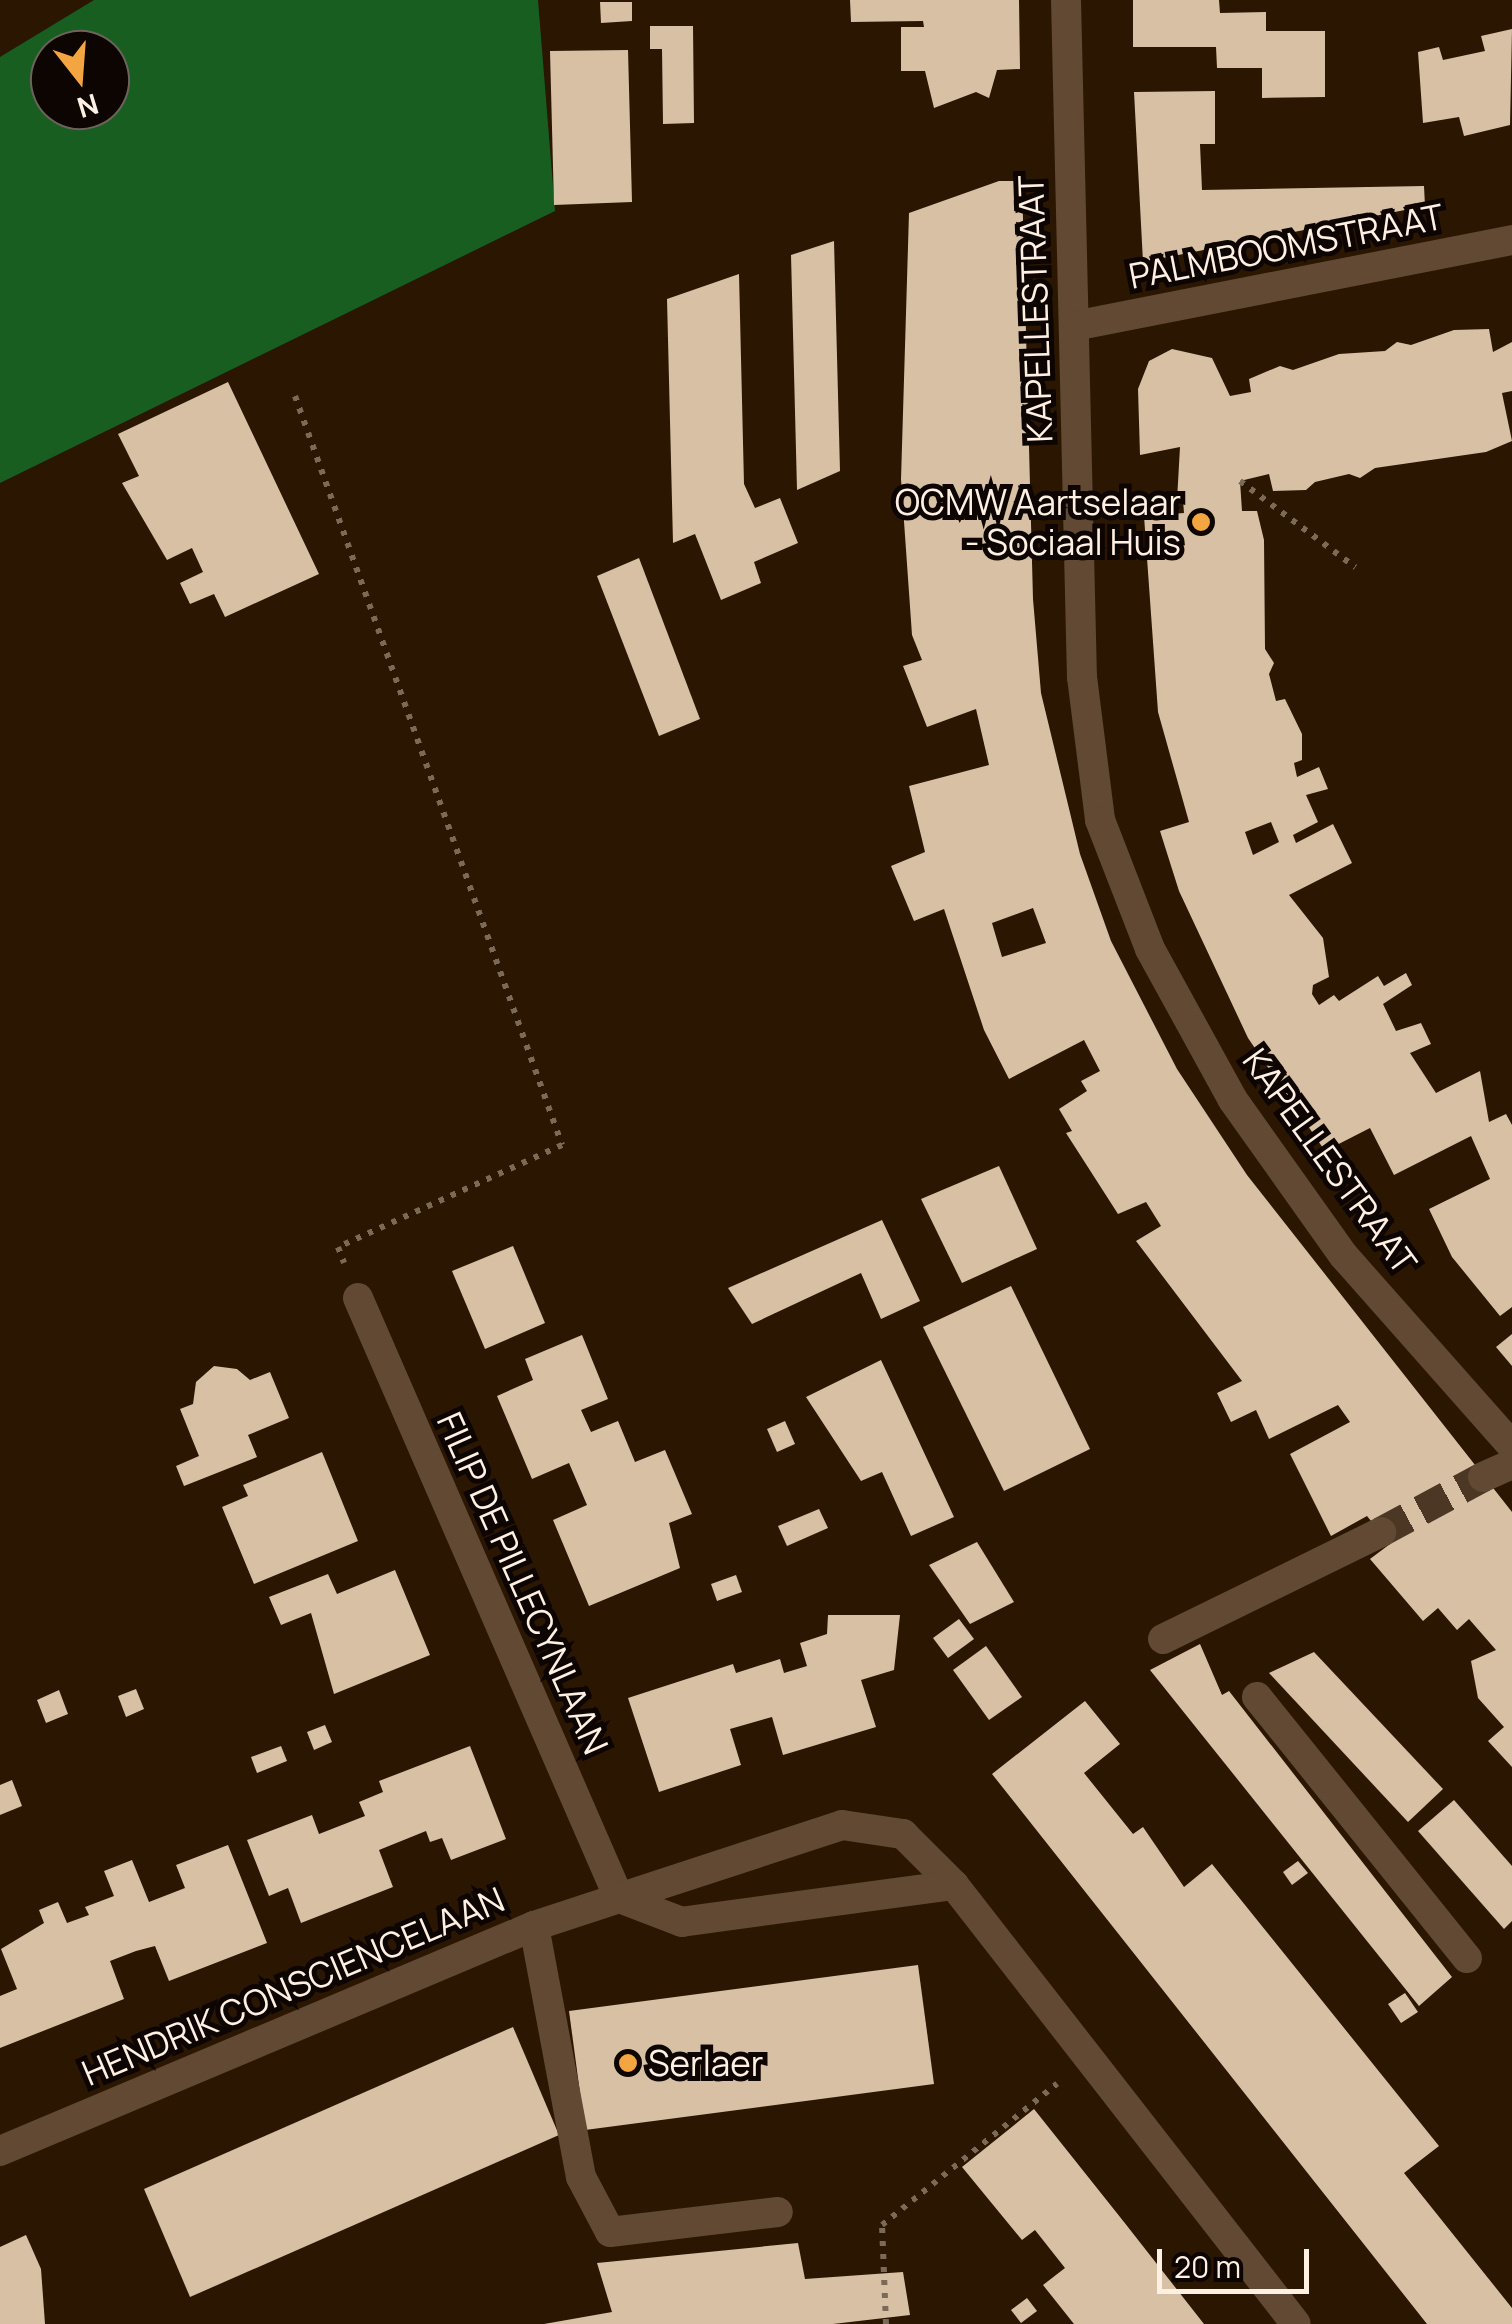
<!DOCTYPE html>
<style>
body{margin:0}
#map{position:relative;width:1512px;height:2324px;overflow:hidden;background:#2b1602;font-family:Manrope,sans-serif}
div>[style]{position:absolute}
.forest>*{inset:0;background:#185e21}
.building>*{inset:0;background:#d7c0a3}
.minor-tunnel>*{height:30px;margin-top:-15px;transform-origin:0;background:repeating-linear-gradient(90deg,#4b3724 0 30px,transparent 0 45px)}
.path>*{height:6px;margin-top:-3px;transform-origin:0;background:repeating-linear-gradient(90deg,#7c6a58 0 5px,transparent 0 13px)}
.minor>*{height:30px;margin:-15px;padding:0 15px;transform-origin:15px;border-radius:15px;background:#614933}
.dots>*{width:28px;height:28px;translate:-50% -50%;box-sizing:border-box;border:5px solid #0d0501;border-radius:50%}
span{translate:-50% -50%;white-space:nowrap;text-align:center;line-height:1.15;-webkit-text-stroke:10px #0d0501;paint-order:stroke}
.street-label{font-size:35px;color:#fff0e3}
.poi-label{font-size:35px;color:#fff0e3}
.right{translate:-100% -50%;text-align:right}
.left{translate:0 -50%;text-align:left}
.north{position:absolute;left:30px;top:30px;width:100px;height:100px;box-sizing:border-box;background:#0d0501;border:2px solid #6e635b;border-radius:50%;rotate:163deg;font-size:28px;font-weight:700;line-height:40px;text-align:center;color:#fff0e3}
.north::after{content:'';display:block;margin:auto;width:35px;height:45px;background:#f2a541;clip-path:polygon(50% 0,100% 100%,50% 72%,0 100%)}
.scale{position:absolute;left:1157px;top:2249px;width:152px;height:45px;box-sizing:border-box;border:5px solid #fff0e3;border-top:0;padding-left:12px;font-size:30px;line-height:35px;white-space:nowrap;color:#fff0e3;-webkit-text-stroke:8px #0d0501;paint-order:stroke}
</style>
<div id="map">
<div class="forest">
<i style="clip-path:polygon(evenodd,94px 0,538px 0,555px 211px,0 483px,0 57px,94px 0,50px 50px,110px 50px,110px 110px,50px 110px,50px 50px)"></i>
</div>
<div class="building">
<i style="clip-path:polygon(850px 0,1019px 0,1020px 69px,997px 70px,989px 98px,976px 92px,934px 108px,925px 71px,901px 71px,901px 27px,924px 27px,923px 21px,851px 22px)"></i>
<i style="clip-path:polygon(1133px 0,1219px 0,1220px 13px,1266px 12px,1266px 31px,1325px 31px,1325px 97px,1262px 98px,1262px 68px,1217px 68px,1216px 47px,1133px 47px)"></i>
<i style="clip-path:polygon(600px 2px,632px 2px,632px 21px,601px 23px)"></i>
<i style="clip-path:polygon(650px 26px,693px 26px,694px 123px,663px 124px,662px 49px,650px 49px)"></i>
<i style="clip-path:polygon(1512px 29px,1510px 125px,1464px 136px,1459px 117px,1423px 123px,1418px 52px,1439px 47px,1443px 60px,1485px 51px,1481px 36px)"></i>
<i style="clip-path:polygon(628px 50px,632px 202px,554px 205px,550px 51px)"></i>
<i style="clip-path:polygon(1215px 91px,1215px 144px,1200px 144px,1202px 190px,1424px 186px,1425px 206px,1143px 262px,1134px 92px)"></i>
<i style="clip-path:polygon(evenodd,999px 181px,1022px 181px,1033px 599px,1041px 693px,1080px 854px,1111px 941px,1177px 1069px,1247px 1175px,1512px 1512px,1512px 1767px,1488px 1741px,1504px 1727px,1478px 1698px,1471px 1661px,1496px 1650px,1469px 1619px,1457px 1630px,1438px 1608px,1423px 1621px,1370px 1559px,1390px 1544px,1367px 1516px,1331px 1536px,1290px 1454px,1350px 1422px,1338px 1405px,1269px 1439px,1256px 1410px,1231px 1422px,1217px 1393px,1242px 1381px,1136px 1241px,1161px 1226px,1146px 1202px,1118px 1214px,1066px 1133px,1072px 1131px,1059px 1109px,1087px 1091px,1081px 1081px,1100px 1071px,1084px 1040px,1009px 1079px,984px 1030px,944px 909px,914px 921px,891px 866px,925px 852px,909px 786px,989px 765px,976px 709px,927px 727px,903px 666px,922px 660px,912px 635px,901px 479px,909px 213px,999px 181px,1033px 908px,1046px 943px,1002px 957px,992px 923px,1033px 908px)"></i>
<i style="clip-path:polygon(834px 241px,840px 471px,797px 490px,791px 255px)"></i>
<i style="clip-path:polygon(739px 274px,744px 484px,755px 508px,780px 498px,798px 543px,754px 562px,761px 583px,721px 600px,695px 534px,673px 543px,667px 299px)"></i>
<i style="clip-path:polygon(evenodd,1489px 329px,1493px 352px,1512px 342px,1512px 391px,1502px 393px,1512px 441px,1486px 452px,1375px 468px,1360px 478px,1349px 474px,1315px 482px,1306px 490px,1273px 491px,1269px 474px,1240px 481px,1242px 511px,1257px 511px,1264px 540px,1265px 649px,1274px 663px,1269px 674px,1276px 701px,1285px 699px,1302px 734px,1302px 760px,1294px 763px,1297px 777px,1319px 767px,1328px 789px,1306px 795px,1318px 822px,1293px 835px,1296px 843px,1333px 824px,1352px 863px,1289px 895px,1323px 938px,1329px 977px,1313px 985px,1312px 994px,1319px 1005px,1334px 995px,1339px 1001px,1378px 976px,1384px 986px,1406px 973px,1412px 985px,1383px 1004px,1396px 1031px,1421px 1023px,1431px 1044px,1410px 1053px,1436px 1093px,1480px 1071px,1489px 1122px,1506px 1114px,1512px 1125px,1512px 1307px,1500px 1316px,1452px 1257px,1429px 1209px,1490px 1179px,1471px 1136px,1394px 1175px,1370px 1128px,1325px 1151px,1248px 1038px,1179px 891px,1160px 831px,1189px 822px,1158px 712px,1144px 516px,1184px 513px,1183px 500px,1177px 500px,1180px 447px,1140px 455px,1138px 389px,1149px 361px,1172px 349px,1212px 358px,1230px 396px,1251px 392px,1249px 379px,1280px 366px,1293px 370px,1339px 354px,1385px 351px,1397px 342px,1411px 345px,1454px 330px,1489px 329px,1271px 822px,1279px 842px,1253px 855px,1245px 832px,1271px 822px)"></i>
<i style="clip-path:polygon(228px 382px,319px 574px,225px 617px,214px 594px,190px 604px,180px 583px,203px 572px,192px 548px,167px 560px,122px 483px,139px 476px,118px 434px)"></i>
<i style="clip-path:polygon(639px 558px,700px 719px,659px 736px,597px 576px)"></i>
<i style="clip-path:polygon(999px 1166px,1037px 1249px,962px 1283px,921px 1199px)"></i>
<i style="clip-path:polygon(882px 1220px,920px 1301px,881px 1319px,861px 1273px,752px 1324px,728px 1288px)"></i>
<i style="clip-path:polygon(513px 1246px,545px 1323px,485px 1349px,452px 1271px)"></i>
<i style="clip-path:polygon(1011px 1286px,1090px 1449px,1004px 1491px,923px 1327px)"></i>
<i style="clip-path:polygon(1512px 1334px,1512px 1366px,1496px 1347px)"></i>
<i style="clip-path:polygon(582px 1335px,608px 1399px,581px 1410px,591px 1432px,618px 1421px,635px 1462px,665px 1450px,692px 1514px,669px 1523px,680px 1568px,589px 1606px,553px 1520px,587px 1505px,569px 1463px,532px 1479px,497px 1396px,533px 1380px,525px 1359px)"></i>
<i style="clip-path:polygon(881px 1360px,954px 1517px,911px 1536px,882px 1472px,861px 1481px,806px 1397px)"></i>
<i style="clip-path:polygon(214px 1366px,237px 1369px,250px 1380px,270px 1372px,289px 1418px,248px 1435px,257px 1457px,184px 1486px,176px 1466px,199px 1456px,180px 1409px,193px 1404px,196px 1382px)"></i>
<i style="clip-path:polygon(785px 1421px,795px 1444px,777px 1452px,767px 1429px)"></i>
<i style="clip-path:polygon(322px 1452px,358px 1541px,254px 1584px,222px 1507px,248px 1496px,243px 1485px)"></i>
<i style="clip-path:polygon(819px 1509px,828px 1528px,787px 1546px,778px 1526px)"></i>
<i style="clip-path:polygon(977px 1542px,1014px 1602px,970px 1624px,929px 1565px)"></i>
<i style="clip-path:polygon(395px 1570px,430px 1655px,334px 1694px,311px 1613px,281px 1625px,269px 1597px,328px 1574px,337px 1594px)"></i>
<i style="clip-path:polygon(736px 1575px,742px 1592px,717px 1601px,711px 1584px)"></i>
<i style="clip-path:polygon(828px 1615px,900px 1615px,894px 1670px,861px 1680px,876px 1727px,783px 1755px,772px 1717px,730px 1729px,741px 1765px,659px 1792px,628px 1698px,733px 1664px,736px 1673px,780px 1659px,784px 1673px,807px 1666px,800px 1643px,827px 1634px)"></i>
<i style="clip-path:polygon(959px 1619px,974px 1639px,948px 1658px,933px 1638px)"></i>
<i style="clip-path:polygon(1200px 1644px,1222px 1695px,1229px 1691px,1452px 1977px,1419px 2006px,1150px 1670px)"></i>
<i style="clip-path:polygon(986px 1646px,1022px 1697px,989px 1720px,953px 1670px)"></i>
<i style="clip-path:polygon(1314px 1652px,1443px 1789px,1408px 1822px,1269px 1673px)"></i>
<i style="clip-path:polygon(136px 1689px,144px 1709px,126px 1717px,118px 1696px)"></i>
<i style="clip-path:polygon(59px 1690px,68px 1714px,46px 1723px,37px 1700px)"></i>
<i style="clip-path:polygon(1085px 1701px,1120px 1744px,1084px 1773px,1133px 1834px,1143px 1827px,1184px 1887px,1212px 1864px,1439px 2146px,1404px 2173px,1512px 2308px,1512px 2324px,1427px 2324px,992px 1774px)"></i>
<i style="clip-path:polygon(325px 1725px,332px 1742px,314px 1750px,307px 1732px)"></i>
<i style="clip-path:polygon(281px 1746px,287px 1761px,257px 1773px,251px 1757px)"></i>
<i style="clip-path:polygon(470px 1746px,506px 1839px,451px 1860px,442px 1838px,430px 1842px,426px 1831px,379px 1850px,393px 1887px,301px 1923px,288px 1888px,269px 1896px,247px 1840px,312px 1815px,319px 1834px,365px 1816px,359px 1802px,383px 1792px,379px 1781px)"></i>
<i style="clip-path:polygon(12px 1780px,22px 1806px,0 1815px,0 1785px)"></i>
<i style="clip-path:polygon(1454px 1800px,1512px 1866px,1512px 1921px,1504px 1929px,1418px 1831px)"></i>
<i style="clip-path:polygon(228px 1845px,267px 1943px,169px 1981px,155px 1946px,136px 1951px,110px 1961px,124px 1999px,0 2048px,0 1996px,17px 1989px,1px 1949px,44px 1923px,39px 1910px,58px 1902px,67px 1923px,89px 1915px,85px 1907px,114px 1896px,104px 1871px,132px 1860px,149px 1902px,185px 1888px,176px 1865px)"></i>
<i style="clip-path:polygon(1298px 1861px,1308px 1873px,1292px 1885px,1283px 1872px)"></i>
<i style="clip-path:polygon(918px 1965px,934px 2084px,585px 2130px,569px 2011px)"></i>
<i style="clip-path:polygon(1405px 1993px,1418px 2012px,1401px 2023px,1388px 2004px)"></i>
<i style="clip-path:polygon(513px 2027px,559px 2135px,190px 2297px,144px 2189px)"></i>
<i style="clip-path:polygon(1034px 2109px,1124px 2222px,1204px 2324px,1074px 2324px,1043px 2285px,1065px 2268px,1035px 2230px,1022px 2240px,962px 2167px)"></i>
<i style="clip-path:polygon(26px 2235px,41px 2269px,45px 2324px,0 2324px,0 2247px)"></i>
<i style="clip-path:polygon(798px 2243px,805px 2279px,903px 2272px,910px 2315px,833px 2324px,544px 2324px,612px 2312px,597px 2263px)"></i>
<i style="clip-path:polygon(1027px 2298px,1037px 2311px,1021px 2323px,1011px 2310px)"></i>
</div>
<div class="minor-tunnel">
<i style="left:1381px;top:1532px;width:116px;rotate:-28.3deg"></i>
</div>
<div class="path">
<i style="left:295px;top:396px;width:795px;rotate:70.38deg"></i>
<i style="left:562px;top:1145px;width:246px;rotate:155.5deg"></i>
<i style="left:338px;top:1247px;width:17px;rotate:69deg"></i>
<i style="left:1240px;top:481px;width:144px;rotate:36.8deg"></i>
<i style="left:886px;top:2324px;width:99px;rotate:-92.3deg"></i>
<i style="left:882px;top:2225px;width:225px;rotate:-38.9deg"></i>
</div>
<div class="minor">
<i style="left:1066px;top:0;width:677px;rotate:88.65deg"></i>
<i style="left:1082px;top:677px;width:144px;rotate:82.8deg"></i>
<i style="left:1100px;top:820px;width:138px;rotate:68.8deg"></i>
<i style="left:1150px;top:949px;width:172px;rotate:61.2deg"></i>
<i style="left:1233px;top:1100px;width:191px;rotate:54.6deg"></i>
<i style="left:1344px;top:1256px;width:254px;rotate:48.5deg"></i>
<i style="left:1074px;top:326px;width:446px;rotate:-11.1deg"></i>
<i style="left:358px;top:1298px;width:654px;rotate:66.49deg"></i>
<i style="left:1483px;top:1477px;width:32px;rotate:-24deg"></i>
<i style="left:1163px;top:1639px;width:243px;rotate:-26.1deg"></i>
<i style="left:1257px;top:1697px;width:335px;rotate:51.2deg"></i>
<i style="left:954px;top:1885px;width:556px;rotate:52.08deg"></i>
<i style="left:534px;top:1926px;width:255px;rotate:79.4deg"></i>
<i style="left:581px;top:2177px;width:62px;rotate:62.2deg"></i>
<i style="left:610px;top:2232px;width:169px;rotate:-6.8deg"></i>
<i style="left:0;top:2151px;width:579px;rotate:-22.85deg"></i>
<i style="left:534px;top:1926px;width:89px;rotate:-18.2deg"></i>
<i style="left:619px;top:1898px;width:235px;rotate:-18.1deg"></i>
<i style="left:842px;top:1825px;width:62px;rotate:8.4deg"></i>
<i style="left:903px;top:1834px;width:72px;rotate:45deg"></i>
<i style="left:954px;top:1885px;width:275px;rotate:172.3deg"></i>
<i style="left:682px;top:1922px;width:67px;rotate:-159.1deg"></i>
</div>
<div class="dots">
<i style="left:1201px;top:522px;background:#f2a541"></i>
<i style="left:628px;top:2063px;background:#f2a541"></i>
</div>
<div class="street-label">
<span style="left:1286px;top:246px;rotate:-11deg">PALMBOOMSTRAAT</span>
<span style="left:1035px;top:309px;rotate:-92deg">KAPELLESTRAAT</span>
<span style="left:1330px;top:1161px;rotate:54deg">KAPELLESTRAAT</span>
<span style="left:523px;top:1583px;rotate:66deg">FILIP DE PILLECYNLAAN</span>
<span style="left:293px;top:1986px;rotate:-23deg">HENDRIK CONSCIENCELAAN</span>
</div>
<div class="poi-label">
<span class="right" style="left:1181px;top:522px">OCMW Aartselaar<br>- Sociaal Huis</span>
<span class="left" style="left:648px;top:2063px">Serlaer</span>
</div>
<div class="north">N</div>
<div class="scale">20 m</div>
</div>
